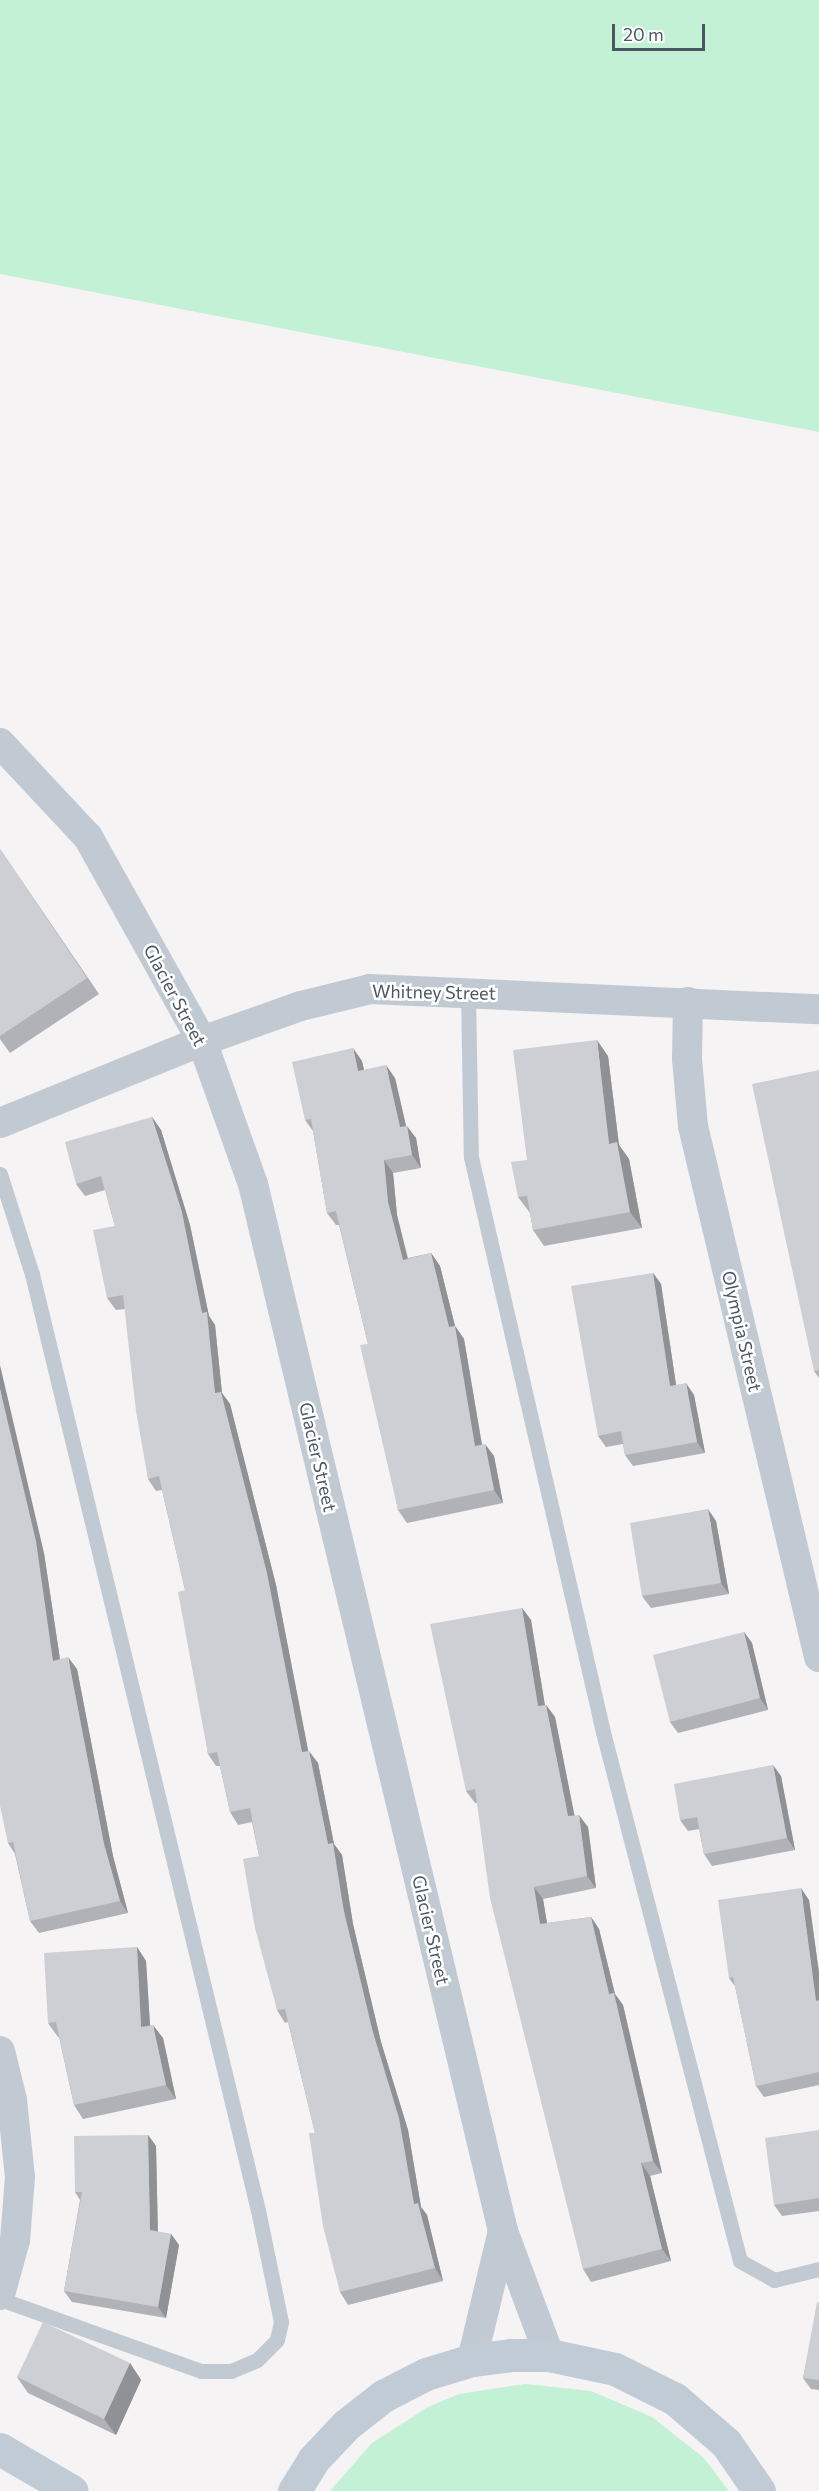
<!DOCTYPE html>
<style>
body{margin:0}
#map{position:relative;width:819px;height:2491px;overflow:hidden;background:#f5f3f3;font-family:Commissioner,sans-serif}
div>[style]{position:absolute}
.green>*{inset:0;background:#c3f1d5}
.lane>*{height:15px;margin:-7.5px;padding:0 7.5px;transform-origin:7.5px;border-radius:7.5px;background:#c1cad2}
.street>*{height:30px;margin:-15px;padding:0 15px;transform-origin:15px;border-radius:15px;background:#c1cad2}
.secondary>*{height:33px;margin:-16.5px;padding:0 16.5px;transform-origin:16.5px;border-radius:16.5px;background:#c1cbd6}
.wall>*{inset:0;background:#b0b2b7}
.shaded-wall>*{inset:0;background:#909195}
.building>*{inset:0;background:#cdcfd5}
span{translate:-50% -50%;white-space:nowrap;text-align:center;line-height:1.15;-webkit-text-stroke:5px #fff;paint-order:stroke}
.street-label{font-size:18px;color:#4a5661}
.scale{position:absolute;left:612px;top:24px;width:93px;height:27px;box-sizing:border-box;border:3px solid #4a5661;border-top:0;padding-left:8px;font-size:18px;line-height:21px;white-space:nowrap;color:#4a5661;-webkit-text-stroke:4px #fff;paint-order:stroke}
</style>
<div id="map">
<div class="green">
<i style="clip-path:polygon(0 0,819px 0,819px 432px,0 274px)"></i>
<i style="clip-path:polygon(525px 2384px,591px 2391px,652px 2417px,704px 2458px,729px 2491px,330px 2491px,372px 2443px,428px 2407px,459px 2394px)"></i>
</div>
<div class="lane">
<i style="left:468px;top:993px;width:164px;rotate:89deg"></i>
<i style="left:471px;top:1157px;width:590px;rotate:77.07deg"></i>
<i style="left:603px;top:1732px;width:546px;rotate:75.48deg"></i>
<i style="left:740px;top:2261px;width:39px;rotate:29deg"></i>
<i style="left:774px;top:2280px;width:46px;rotate:-13.7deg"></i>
<i style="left:0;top:1174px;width:105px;rotate:72.3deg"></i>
<i style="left:32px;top:1274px;width:963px;rotate:76.43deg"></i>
<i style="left:258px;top:2210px;width:114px;rotate:78.4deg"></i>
<i style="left:281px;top:2322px;width:18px;rotate:103deg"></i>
<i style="left:277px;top:2340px;width:28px;rotate:135deg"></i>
<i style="left:257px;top:2360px;width:28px;rotate:157deg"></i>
<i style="left:231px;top:2371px;width:30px;rotate:180deg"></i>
<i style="left:201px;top:2371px;width:214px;rotate:-160.3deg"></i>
</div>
<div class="street">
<i style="left:0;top:743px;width:129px;rotate:46.9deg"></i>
<i style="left:88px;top:837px;width:234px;rotate:60.8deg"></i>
<i style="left:202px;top:1041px;width:152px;rotate:70.4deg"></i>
<i style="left:253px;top:1184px;width:1076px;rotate:76.57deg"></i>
<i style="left:503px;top:2231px;width:132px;rotate:69.6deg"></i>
<i style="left:688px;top:1002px;width:57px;rotate:91deg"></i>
<i style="left:687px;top:1059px;width:67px;rotate:84.9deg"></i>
<i style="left:693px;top:1126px;width:546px;rotate:76.65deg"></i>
<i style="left:0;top:1123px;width:218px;rotate:-22.1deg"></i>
<i style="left:202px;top:1041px;width:105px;rotate:-19.5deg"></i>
<i style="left:301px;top:1006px;width:71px;rotate:-13.8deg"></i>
<i style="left:370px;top:989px;width:449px;rotate:2.6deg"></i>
<i style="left:0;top:2051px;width:50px;rotate:76.2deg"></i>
<i style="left:12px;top:2100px;width:77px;rotate:84.1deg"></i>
<i style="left:20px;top:2177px;width:63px;rotate:94.5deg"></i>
<i style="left:15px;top:2240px;width:57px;rotate:105.3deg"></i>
<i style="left:472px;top:2360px;width:133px;rotate:-76.5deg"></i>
</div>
<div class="secondary">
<i style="left:0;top:2449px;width:83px;rotate:30.3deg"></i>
<i style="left:294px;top:2491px;width:36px;rotate:-58deg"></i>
<i style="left:313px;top:2460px;width:48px;rotate:-46.7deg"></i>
<i style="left:346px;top:2425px;width:47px;rotate:-38.1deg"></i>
<i style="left:383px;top:2396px;width:48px;rotate:-27.1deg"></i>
<i style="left:426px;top:2374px;width:48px;rotate:-16.9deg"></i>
<i style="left:472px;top:2360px;width:38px;rotate:-7deg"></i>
<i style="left:510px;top:2355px;width:39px"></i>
<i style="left:549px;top:2355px;width:67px;rotate:12deg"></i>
<i style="left:615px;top:2369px;width:67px;rotate:26.6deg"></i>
<i style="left:675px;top:2399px;width:67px;rotate:40.8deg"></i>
<i style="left:726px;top:2443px;width:58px;rotate:55.5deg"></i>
</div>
<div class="wall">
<i style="clip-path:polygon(0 849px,99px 994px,10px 1053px,0 1039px)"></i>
<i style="clip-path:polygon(608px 1056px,619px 1145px,629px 1159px,642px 1228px,544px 1246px,533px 1230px,530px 1213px,518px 1197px,527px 1160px)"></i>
<i style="clip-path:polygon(362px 1061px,364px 1070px,395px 1078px,406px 1126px,416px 1138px,421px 1168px,393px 1173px,397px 1215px,408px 1258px,431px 1253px,440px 1266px,455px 1326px,464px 1339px,482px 1444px,494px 1456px,503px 1503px,407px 1523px,398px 1510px,368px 1344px,339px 1225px,336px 1225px,327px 1213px,313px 1131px,305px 1120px)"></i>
<i style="clip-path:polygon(819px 1070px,819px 1378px,814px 1371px)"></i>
<i style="clip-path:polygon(152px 1117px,161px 1130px,190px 1225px,209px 1316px,215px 1325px,222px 1393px,230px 1404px,276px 1585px,308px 1751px,318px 1763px,334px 1844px,342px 1855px,353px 1924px,381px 2042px,408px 2130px,421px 2207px,427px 2215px,443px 2281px,348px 2305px,340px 2292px,315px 2133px,288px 2022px,285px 2023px,277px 2010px,259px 1856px,252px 1822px,238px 1825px,230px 1812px,220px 1766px,216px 1766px,208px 1754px,185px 1590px,162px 1490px,156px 1491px,148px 1479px,125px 1309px,116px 1310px,107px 1298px,115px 1226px,105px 1190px,85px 1196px,76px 1184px)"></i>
<i style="clip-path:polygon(653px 1273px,661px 1284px,676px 1385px,694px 1395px,705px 1453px,633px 1466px,625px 1455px,623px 1444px,606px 1447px,598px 1436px)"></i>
<i style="clip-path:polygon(716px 1521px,729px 1594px,651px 1608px,642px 1596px)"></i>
<i style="clip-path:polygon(44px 1553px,60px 1659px,77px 1669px,113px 1856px,128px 1913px,39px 1933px,30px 1921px,15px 1854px,8px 1843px)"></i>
<i style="clip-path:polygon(522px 1608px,531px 1620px,545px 1705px,546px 1705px,555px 1717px,574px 1815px,588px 1827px,596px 1888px,543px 1899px,547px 1923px,591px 1917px,599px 1929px,615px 1994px,623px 2005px,662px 2173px,650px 2176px,671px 2261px,591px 2282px,583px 2269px,477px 1803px,475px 1803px,466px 1791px)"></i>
<i style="clip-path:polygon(744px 1632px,752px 1643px,768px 1710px,678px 1733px,670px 1722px)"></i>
<i style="clip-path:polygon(781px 1776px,795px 1850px,712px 1866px,704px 1854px,699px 1829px,688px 1831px,680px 1820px)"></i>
<i style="clip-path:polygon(809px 1900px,819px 1973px,819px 2085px,764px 2097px,756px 2086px,735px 1986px,729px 1978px)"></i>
<i style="clip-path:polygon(137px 1947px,146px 1961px,150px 2025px,163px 2038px,176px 2099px,83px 2119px,74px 2105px,59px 2037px,58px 2037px,48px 2023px)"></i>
<i style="clip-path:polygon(819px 2130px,819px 2211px,782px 2216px,774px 2205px)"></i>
<i style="clip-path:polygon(148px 2135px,156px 2146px,158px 2232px,171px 2234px,179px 2245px,166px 2318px,72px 2302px,64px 2291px,80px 2200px,75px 2192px)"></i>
<i style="clip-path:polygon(819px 2303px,819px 2390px,811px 2389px,803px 2378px)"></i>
<i style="clip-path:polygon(130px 2363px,141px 2380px,116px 2435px,28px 2393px,17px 2377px)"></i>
</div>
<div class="shaded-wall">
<i style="clip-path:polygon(597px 1040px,608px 1056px,619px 1145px,629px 1159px,642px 1228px,630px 1212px,609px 1144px)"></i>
<i style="clip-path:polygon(353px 1048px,362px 1061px,367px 1084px,358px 1071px)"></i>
<i style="clip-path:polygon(386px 1065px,395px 1078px,409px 1139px,400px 1127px)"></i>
<i style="clip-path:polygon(152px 1117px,161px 1130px,190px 1225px,209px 1316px,215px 1325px,222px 1393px,230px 1404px,276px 1585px,311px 1765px,302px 1752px,215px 1393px,202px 1313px)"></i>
<i style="clip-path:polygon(407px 1126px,416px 1138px,421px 1168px,412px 1155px)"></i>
<i style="clip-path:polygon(384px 1160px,393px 1173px,397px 1215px,411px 1273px,403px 1260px,388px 1202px)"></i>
<i style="clip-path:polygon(431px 1253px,440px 1266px,456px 1330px,455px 1326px,464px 1339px,484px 1458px,475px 1446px,449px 1327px)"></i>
<i style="clip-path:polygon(653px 1273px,661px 1284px,678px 1398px,670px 1386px)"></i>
<i style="clip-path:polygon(0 1365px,44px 1553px,62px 1673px,53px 1661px,0 1389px)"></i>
<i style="clip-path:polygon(686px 1383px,694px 1395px,705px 1453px,697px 1442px)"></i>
<i style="clip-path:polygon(485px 1444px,494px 1456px,503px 1503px,494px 1490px)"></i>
<i style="clip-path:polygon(708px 1509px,716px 1521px,729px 1594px,721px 1583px)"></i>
<i style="clip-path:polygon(522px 1608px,531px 1620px,547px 1719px,538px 1706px)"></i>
<i style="clip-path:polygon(744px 1632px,752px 1643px,768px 1710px,760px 1698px)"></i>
<i style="clip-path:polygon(68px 1657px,77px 1669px,113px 1856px,128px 1913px,120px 1901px,104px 1844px)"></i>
<i style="clip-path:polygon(546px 1705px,555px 1717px,577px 1828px,568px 1816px)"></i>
<i style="clip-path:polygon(309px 1751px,318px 1763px,334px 1844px,342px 1855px,353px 1924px,381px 2042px,408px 2130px,421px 2207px,427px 2215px,443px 2281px,435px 2268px,414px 2204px,328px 1844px)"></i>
<i style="clip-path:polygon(773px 1765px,781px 1776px,795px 1850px,787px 1838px)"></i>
<i style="clip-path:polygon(579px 1815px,588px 1827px,596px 1888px,587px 1876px)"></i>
<i style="clip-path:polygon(534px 1887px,543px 1899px,549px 1936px,540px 1924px)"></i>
<i style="clip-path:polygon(801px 1888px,809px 1900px,819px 1973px,819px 2005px,816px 2001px)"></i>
<i style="clip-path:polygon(591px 1917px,599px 1929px,615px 1994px,623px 2005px,662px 2173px,653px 2161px,609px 1994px)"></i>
<i style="clip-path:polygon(137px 1947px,146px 1961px,151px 2041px,141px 2027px)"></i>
<i style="clip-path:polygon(153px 2025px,163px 2038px,176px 2099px,166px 2085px)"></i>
<i style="clip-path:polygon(148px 2135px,156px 2146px,158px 2242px,150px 2230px)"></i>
<i style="clip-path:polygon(641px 2163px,650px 2176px,671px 2261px,662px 2249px)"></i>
<i style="clip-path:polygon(171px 2234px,179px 2245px,166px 2318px,158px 2307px)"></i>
<i style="clip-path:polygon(130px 2363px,141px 2380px,116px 2435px,104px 2419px)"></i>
</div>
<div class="building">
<i style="clip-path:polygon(0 849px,87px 978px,0 1036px)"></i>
<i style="clip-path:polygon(597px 1040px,609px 1144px,617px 1142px,630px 1212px,533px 1230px,527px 1196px,518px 1197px,511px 1162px,527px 1160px,513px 1050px)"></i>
<i style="clip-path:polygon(353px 1048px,358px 1071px,386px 1065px,400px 1127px,407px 1126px,412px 1155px,384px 1160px,388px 1202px,403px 1260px,431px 1253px,449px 1327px,455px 1326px,475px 1446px,485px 1444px,494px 1490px,398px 1510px,360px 1345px,368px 1344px,336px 1211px,327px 1213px,311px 1119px,305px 1120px,292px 1062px)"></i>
<i style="clip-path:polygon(819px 1070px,819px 1370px,814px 1371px,752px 1084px)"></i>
<i style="clip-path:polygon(152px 1117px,182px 1212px,202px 1313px,207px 1312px,215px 1393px,221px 1392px,267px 1573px,302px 1752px,309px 1751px,328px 1844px,333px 1843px,344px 1912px,372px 2029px,399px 2118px,414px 2204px,418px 2203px,435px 2268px,340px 2292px,323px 2226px,309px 2133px,315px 2133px,285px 2009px,277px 2010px,255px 1928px,243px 1859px,259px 1856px,250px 1808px,230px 1812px,217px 1752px,208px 1754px,178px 1592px,185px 1590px,159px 1476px,148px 1479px,136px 1411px,123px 1295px,107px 1298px,93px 1230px,115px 1226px,101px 1176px,76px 1184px,65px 1142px)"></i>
<i style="clip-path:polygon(653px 1273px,670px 1386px,686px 1383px,697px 1442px,625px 1455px,621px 1431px,598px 1436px,571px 1286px)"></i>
<i style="clip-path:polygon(0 1389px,36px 1541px,53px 1661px,68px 1657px,104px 1844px,120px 1901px,30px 1921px,13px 1842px,8px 1843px,0 1806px)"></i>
<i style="clip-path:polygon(708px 1509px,721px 1583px,642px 1596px,630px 1523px)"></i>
<i style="clip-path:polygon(522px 1608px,538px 1706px,546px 1705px,568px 1816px,579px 1815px,587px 1876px,534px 1887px,540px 1924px,591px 1917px,609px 1994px,614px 1993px,653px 2161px,641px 2163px,662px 2249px,583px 2269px,490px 1898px,475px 1789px,466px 1791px,430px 1624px)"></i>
<i style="clip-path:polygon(744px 1632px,760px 1698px,670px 1722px,653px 1655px)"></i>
<i style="clip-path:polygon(773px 1765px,787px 1838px,704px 1854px,697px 1817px,680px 1820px,674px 1784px)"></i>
<i style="clip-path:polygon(801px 1888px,816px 2001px,819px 2000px,819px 2072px,756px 2086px,733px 1977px,729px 1978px,718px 1900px)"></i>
<i style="clip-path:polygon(137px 1947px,141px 2027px,153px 2025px,166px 2085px,74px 2105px,56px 2022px,48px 2023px,44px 1953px)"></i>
<i style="clip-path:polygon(819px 2130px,819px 2198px,774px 2205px,765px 2138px)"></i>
<i style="clip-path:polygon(148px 2135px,150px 2230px,171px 2234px,158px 2307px,64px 2291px,82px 2192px,75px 2192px,74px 2136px)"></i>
<i style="clip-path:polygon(817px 2302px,819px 2303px,819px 2380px,803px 2378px)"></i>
<i style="clip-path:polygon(43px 2322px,130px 2363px,104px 2419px,17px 2377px)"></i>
</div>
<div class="street-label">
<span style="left:434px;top:992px;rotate:1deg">Whitney Street</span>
<span style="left:175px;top:995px;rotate:62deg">Glacier Street</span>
<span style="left:742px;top:1331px;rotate:77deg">Olympia Street</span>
<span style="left:318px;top:1457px;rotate:77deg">Glacier Street</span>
<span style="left:431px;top:1930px;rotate:77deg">Glacier Street</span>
</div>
<div class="scale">20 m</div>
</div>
